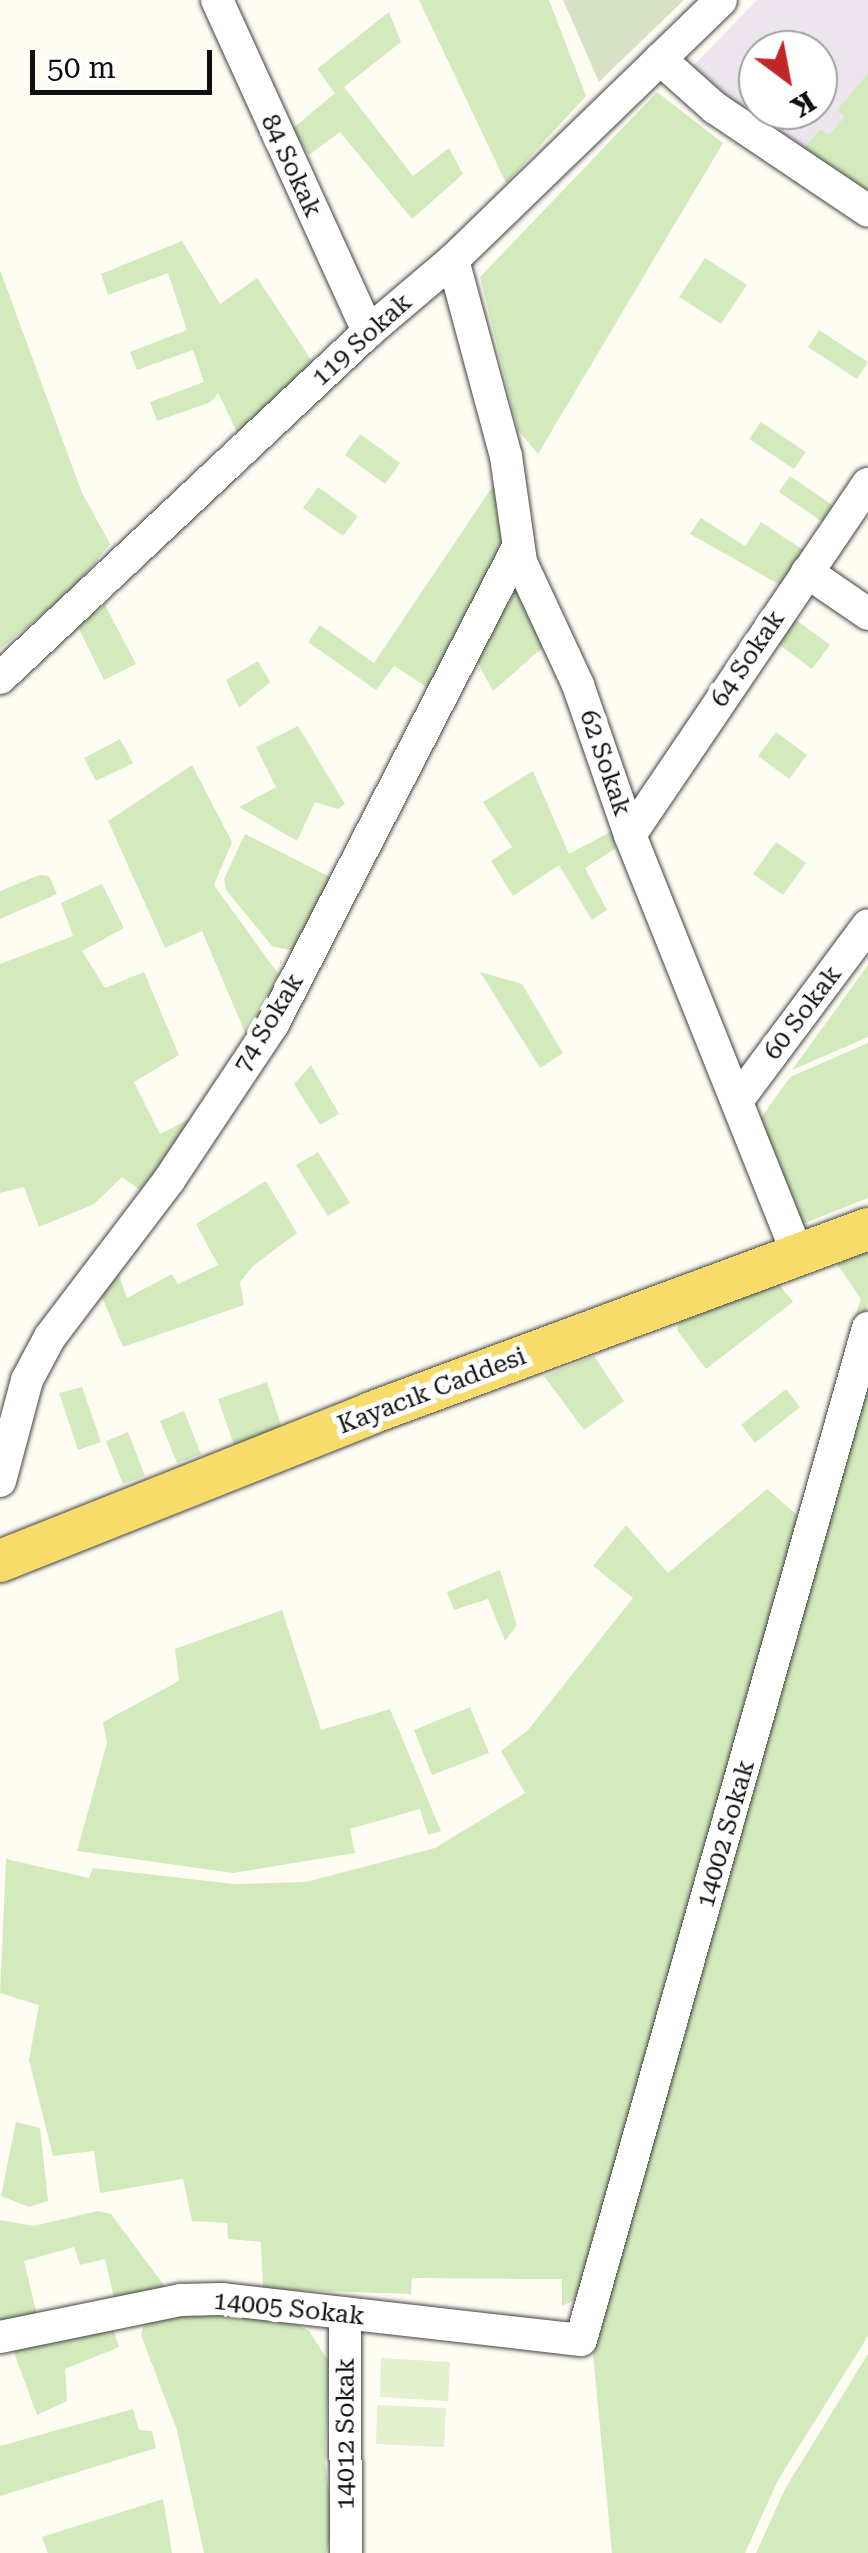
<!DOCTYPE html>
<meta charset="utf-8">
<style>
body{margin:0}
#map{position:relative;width:868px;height:2553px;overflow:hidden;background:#fffdf3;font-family:"Roboto Serif",serif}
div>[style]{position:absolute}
.industrial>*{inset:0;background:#ede5ee}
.green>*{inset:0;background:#d2eabc}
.cemetery>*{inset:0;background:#d6e2c3}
.pitch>*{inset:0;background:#e3f1ce}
.roads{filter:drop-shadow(0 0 2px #434343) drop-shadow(0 0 2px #434343)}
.minor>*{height:32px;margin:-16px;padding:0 16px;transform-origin:16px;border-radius:16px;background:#fff}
.major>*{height:42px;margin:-21px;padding:0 21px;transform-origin:21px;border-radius:21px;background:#f7db6b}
span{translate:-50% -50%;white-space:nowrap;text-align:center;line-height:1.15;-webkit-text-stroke:10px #fff;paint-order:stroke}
.street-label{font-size:25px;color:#101010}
.north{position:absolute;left:738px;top:30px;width:100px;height:100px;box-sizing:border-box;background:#fff;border:2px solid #9f9f9f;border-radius:50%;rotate:148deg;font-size:28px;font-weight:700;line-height:40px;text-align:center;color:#101010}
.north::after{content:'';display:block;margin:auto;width:35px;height:45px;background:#c02828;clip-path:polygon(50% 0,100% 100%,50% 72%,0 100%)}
.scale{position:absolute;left:30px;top:50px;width:182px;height:45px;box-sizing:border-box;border:5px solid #101010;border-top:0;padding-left:12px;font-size:30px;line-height:35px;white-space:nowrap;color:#101010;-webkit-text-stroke:8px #fff;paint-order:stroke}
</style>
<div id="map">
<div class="industrial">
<i style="clip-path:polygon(evenodd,757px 0,868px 0,868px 197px,690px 69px,757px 0,758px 50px,818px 50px,818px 110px,758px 110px,758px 50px)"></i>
</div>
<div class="green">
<i style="clip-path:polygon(419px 0,549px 0,586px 96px,506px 183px)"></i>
<i style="clip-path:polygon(389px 12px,401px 42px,344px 87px,413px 176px,449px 148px,463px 174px,412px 219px,340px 132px,309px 155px,292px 129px,335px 93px,317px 69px)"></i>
<i style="clip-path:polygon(868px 74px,868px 193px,804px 148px,820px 129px,829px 135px,845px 117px,837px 110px)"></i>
<i style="clip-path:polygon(657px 92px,723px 143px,538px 454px,518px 430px,480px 277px)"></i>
<i style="clip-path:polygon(182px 241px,220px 304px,257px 278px,314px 364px,237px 432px,218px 393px,211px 402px,157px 421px,150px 402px,204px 382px,193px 350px,137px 370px,130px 352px,187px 330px,168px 273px,108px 295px,101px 274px)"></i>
<i style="clip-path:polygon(705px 258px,747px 285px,721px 324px,679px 297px)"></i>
<i style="clip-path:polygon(0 270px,82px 493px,110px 544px,73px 589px,0 649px)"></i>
<i style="clip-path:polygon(819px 330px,868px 362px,857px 379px,808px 347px)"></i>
<i style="clip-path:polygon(761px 422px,806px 452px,794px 469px,749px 439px)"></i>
<i style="clip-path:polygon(360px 434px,400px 463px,385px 484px,345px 455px)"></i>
<i style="clip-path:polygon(790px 476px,838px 509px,827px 525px,779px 492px)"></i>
<i style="clip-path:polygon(495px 483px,507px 544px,431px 690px,394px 666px,376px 690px,308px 642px,320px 625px,374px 663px)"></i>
<i style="clip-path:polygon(318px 487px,358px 516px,343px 536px,303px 508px)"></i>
<i style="clip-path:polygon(701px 518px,745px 546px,761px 522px,805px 551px,782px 586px,690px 534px)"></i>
<i style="clip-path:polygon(517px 588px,549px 642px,493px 691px,475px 658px)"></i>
<i style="clip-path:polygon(105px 605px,136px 664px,104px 680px,78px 627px)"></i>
<i style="clip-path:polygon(795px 619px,830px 645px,812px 669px,777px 643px)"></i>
<i style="clip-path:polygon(258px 661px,270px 682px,239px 708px,226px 680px)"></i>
<i style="clip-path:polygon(298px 726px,345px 804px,338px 809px,315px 802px,297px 841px,239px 807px,276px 787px,256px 747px)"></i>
<i style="clip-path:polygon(776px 732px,807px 755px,789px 779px,758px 756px)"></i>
<i style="clip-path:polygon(120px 739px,133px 763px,96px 781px,84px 758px)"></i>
<i style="clip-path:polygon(192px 765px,232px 842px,214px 885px,284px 982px,249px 1042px,202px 931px,165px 948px,108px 821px)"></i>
<i style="clip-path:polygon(533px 771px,569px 854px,612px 831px,616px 848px,585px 868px,607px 910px,592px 920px,559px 865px,513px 896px,491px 861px,512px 847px,483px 802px)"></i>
<i style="clip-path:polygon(245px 834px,334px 879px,302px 953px,272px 946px,226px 890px,224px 879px)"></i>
<i style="clip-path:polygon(776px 842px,806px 863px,783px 895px,753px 874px)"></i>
<i style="clip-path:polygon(39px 875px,49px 876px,57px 894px,0 919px,0 891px)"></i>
<i style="clip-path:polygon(102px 884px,124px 928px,82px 951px,105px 988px,144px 972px,179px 1055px,134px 1082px,160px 1134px,207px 1110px,140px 1190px,122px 1177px,94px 1204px,39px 1227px,24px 1187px,0 1193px,0 964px,73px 936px,61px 903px)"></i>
<i style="clip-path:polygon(868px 965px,868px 1037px,792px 1070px)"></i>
<i style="clip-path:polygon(480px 972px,522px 984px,563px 1053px,540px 1068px)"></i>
<i style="clip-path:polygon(868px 1043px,868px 1198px,800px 1225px,758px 1122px,790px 1077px)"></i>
<i style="clip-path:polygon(311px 1065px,339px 1114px,320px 1125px,294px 1084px)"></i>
<i style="clip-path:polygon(318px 1152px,350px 1203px,328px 1216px,296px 1165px)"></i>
<i style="clip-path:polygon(266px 1181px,297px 1233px,253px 1266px,240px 1282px,244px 1305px,123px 1347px,99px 1290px,117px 1269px,127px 1298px,172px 1274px,178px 1284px,218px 1265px,196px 1224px)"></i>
<i style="clip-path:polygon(868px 1245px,868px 1304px,858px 1337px,849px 1332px,861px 1299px,833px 1258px)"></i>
<i style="clip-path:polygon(778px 1283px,793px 1302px,706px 1369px,677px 1330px,679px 1322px)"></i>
<i style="clip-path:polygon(594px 1356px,624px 1401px,584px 1430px,544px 1376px)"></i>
<i style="clip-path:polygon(267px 1382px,282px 1428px,234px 1445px,218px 1399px)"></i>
<i style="clip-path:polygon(868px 1384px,868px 2336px,778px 2480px,745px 2553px,612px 2553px,593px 2354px)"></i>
<i style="clip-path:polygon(82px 1387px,101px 1442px,78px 1450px,59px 1393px)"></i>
<i style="clip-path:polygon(786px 1389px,800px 1407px,755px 1443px,741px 1425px)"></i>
<i style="clip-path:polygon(184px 1411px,201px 1454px,177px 1463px,160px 1421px)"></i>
<i style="clip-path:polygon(128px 1432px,145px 1476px,123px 1484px,106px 1441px)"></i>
<i style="clip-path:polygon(767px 1489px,804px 1521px,578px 2298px,562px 2306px,562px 2279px,412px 2278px,411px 2294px,263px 2289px,261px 2242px,228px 2239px,227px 2223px,192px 2221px,183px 2179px,100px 2193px,94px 2151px,53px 2156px,29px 2060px,39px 2005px,0 1993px,6px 1859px,89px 1878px,93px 1868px,235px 1884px,306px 1882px,435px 1848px,525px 1793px,501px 1751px,528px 1730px,633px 1598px,593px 1566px,626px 1525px,668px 1573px)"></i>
<i style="clip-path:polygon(500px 1570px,517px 1625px,505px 1641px,488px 1599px,454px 1610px,447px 1592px)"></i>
<i style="clip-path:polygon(282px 1610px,321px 1730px,390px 1709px,441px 1831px,428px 1835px,420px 1809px,350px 1829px,355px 1853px,233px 1873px,77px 1851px,107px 1743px,103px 1722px,179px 1681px,175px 1649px)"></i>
<i style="clip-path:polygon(470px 1707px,489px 1753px,432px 1775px,414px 1730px)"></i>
<i style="clip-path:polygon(16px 2122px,40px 2128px,48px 2201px,29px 2207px,1px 2196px)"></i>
<i style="clip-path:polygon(98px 2211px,111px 2214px,166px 2288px,114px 2298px,105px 2259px,80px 2265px,74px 2247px,24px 2261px,38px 2319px,0 2327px,0 2220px,33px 2226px)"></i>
<i style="clip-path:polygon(217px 2309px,280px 2316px,309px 2331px,329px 2362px,325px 2461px,333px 2528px,326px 2553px,204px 2553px,177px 2430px,141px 2335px,146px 2316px)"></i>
<i style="clip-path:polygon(111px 2322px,119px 2347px,65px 2369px,67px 2401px,37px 2415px,10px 2342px)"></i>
<i style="clip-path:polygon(868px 2354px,868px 2553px,756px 2553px,785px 2489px)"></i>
<i style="clip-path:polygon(133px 2409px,139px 2430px,152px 2431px,156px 2448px,0 2496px,0 2446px)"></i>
<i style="clip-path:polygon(163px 2499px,172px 2553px,48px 2553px,42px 2537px)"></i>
</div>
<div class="cemetery">
<i style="clip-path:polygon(563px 0,684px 0,599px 82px)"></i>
</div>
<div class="pitch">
<i style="clip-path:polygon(381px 2358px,450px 2362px,448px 2401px,380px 2397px)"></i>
<i style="clip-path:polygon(377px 2405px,446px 2408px,444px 2447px,376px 2444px)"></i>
</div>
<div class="roads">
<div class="minor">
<i style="left:217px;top:0;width:365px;rotate:65.5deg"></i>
<i style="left:660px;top:59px;width:74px;rotate:41.7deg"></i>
<i style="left:715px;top:108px;width:184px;rotate:33.9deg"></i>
<i style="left:453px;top:260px;width:203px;rotate:74.9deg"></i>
<i style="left:506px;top:456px;width:107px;rotate:81.9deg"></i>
<i style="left:521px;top:562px;width:136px;rotate:65.1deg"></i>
<i style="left:578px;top:685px;width:159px;rotate:70.9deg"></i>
<i style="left:630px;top:835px;width:451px;rotate:68.2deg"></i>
<i style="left:807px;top:572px;width:74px;rotate:34.5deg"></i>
<i style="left:0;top:678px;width:505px;rotate:-43.24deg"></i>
<i style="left:368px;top:332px;width:111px;rotate:-40.3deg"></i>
<i style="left:453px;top:260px;width:373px;rotate:-44.1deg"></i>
<i style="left:630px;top:835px;width:424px;rotate:-55.9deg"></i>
<i style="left:737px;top:1101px;width:219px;rotate:-53.3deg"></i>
<i style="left:0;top:1481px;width:105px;rotate:-75deg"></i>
<i style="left:27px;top:1380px;width:49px;rotate:-61.9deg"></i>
<i style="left:50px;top:1337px;width:197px;rotate:-52.8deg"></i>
<i style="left:169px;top:1180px;width:187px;rotate:-56.3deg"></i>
<i style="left:273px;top:1024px;width:536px;rotate:-62.81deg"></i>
<i style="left:345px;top:2315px;width:238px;rotate:89.8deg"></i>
<i style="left:0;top:2337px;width:185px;rotate:-11.6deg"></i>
<i style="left:181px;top:2300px;width:40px;rotate:-1.4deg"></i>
<i style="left:221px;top:2299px;width:362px;rotate:6.5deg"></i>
<i style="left:581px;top:2340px;width:1052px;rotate:-74.17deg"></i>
</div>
<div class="major">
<i style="left:0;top:1561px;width:399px;rotate:-21.7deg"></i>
<i style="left:371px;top:1413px;width:530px;rotate:-20.32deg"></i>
</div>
</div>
<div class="street-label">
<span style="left:291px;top:166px;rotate:65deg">84 Sokak</span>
<span style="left:362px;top:340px;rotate:-42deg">119 Sokak</span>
<span style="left:748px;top:659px;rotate:-56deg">64 Sokak</span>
<span style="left:605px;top:763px;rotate:71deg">62 Sokak</span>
<span style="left:803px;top:1013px;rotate:-53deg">60 Sokak</span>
<span style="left:269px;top:1023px;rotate:-59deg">74 Sokak</span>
<span style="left:432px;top:1391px;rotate:-21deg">Kayacık Caddesi</span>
<span style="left:726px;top:1834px;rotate:-74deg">14002 Sokak</span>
<span style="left:289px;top:2309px;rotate:6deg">14005 Sokak</span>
<span style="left:346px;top:2434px;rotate:-90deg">14012 Sokak</span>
</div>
<div class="north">K</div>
<div class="scale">50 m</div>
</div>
